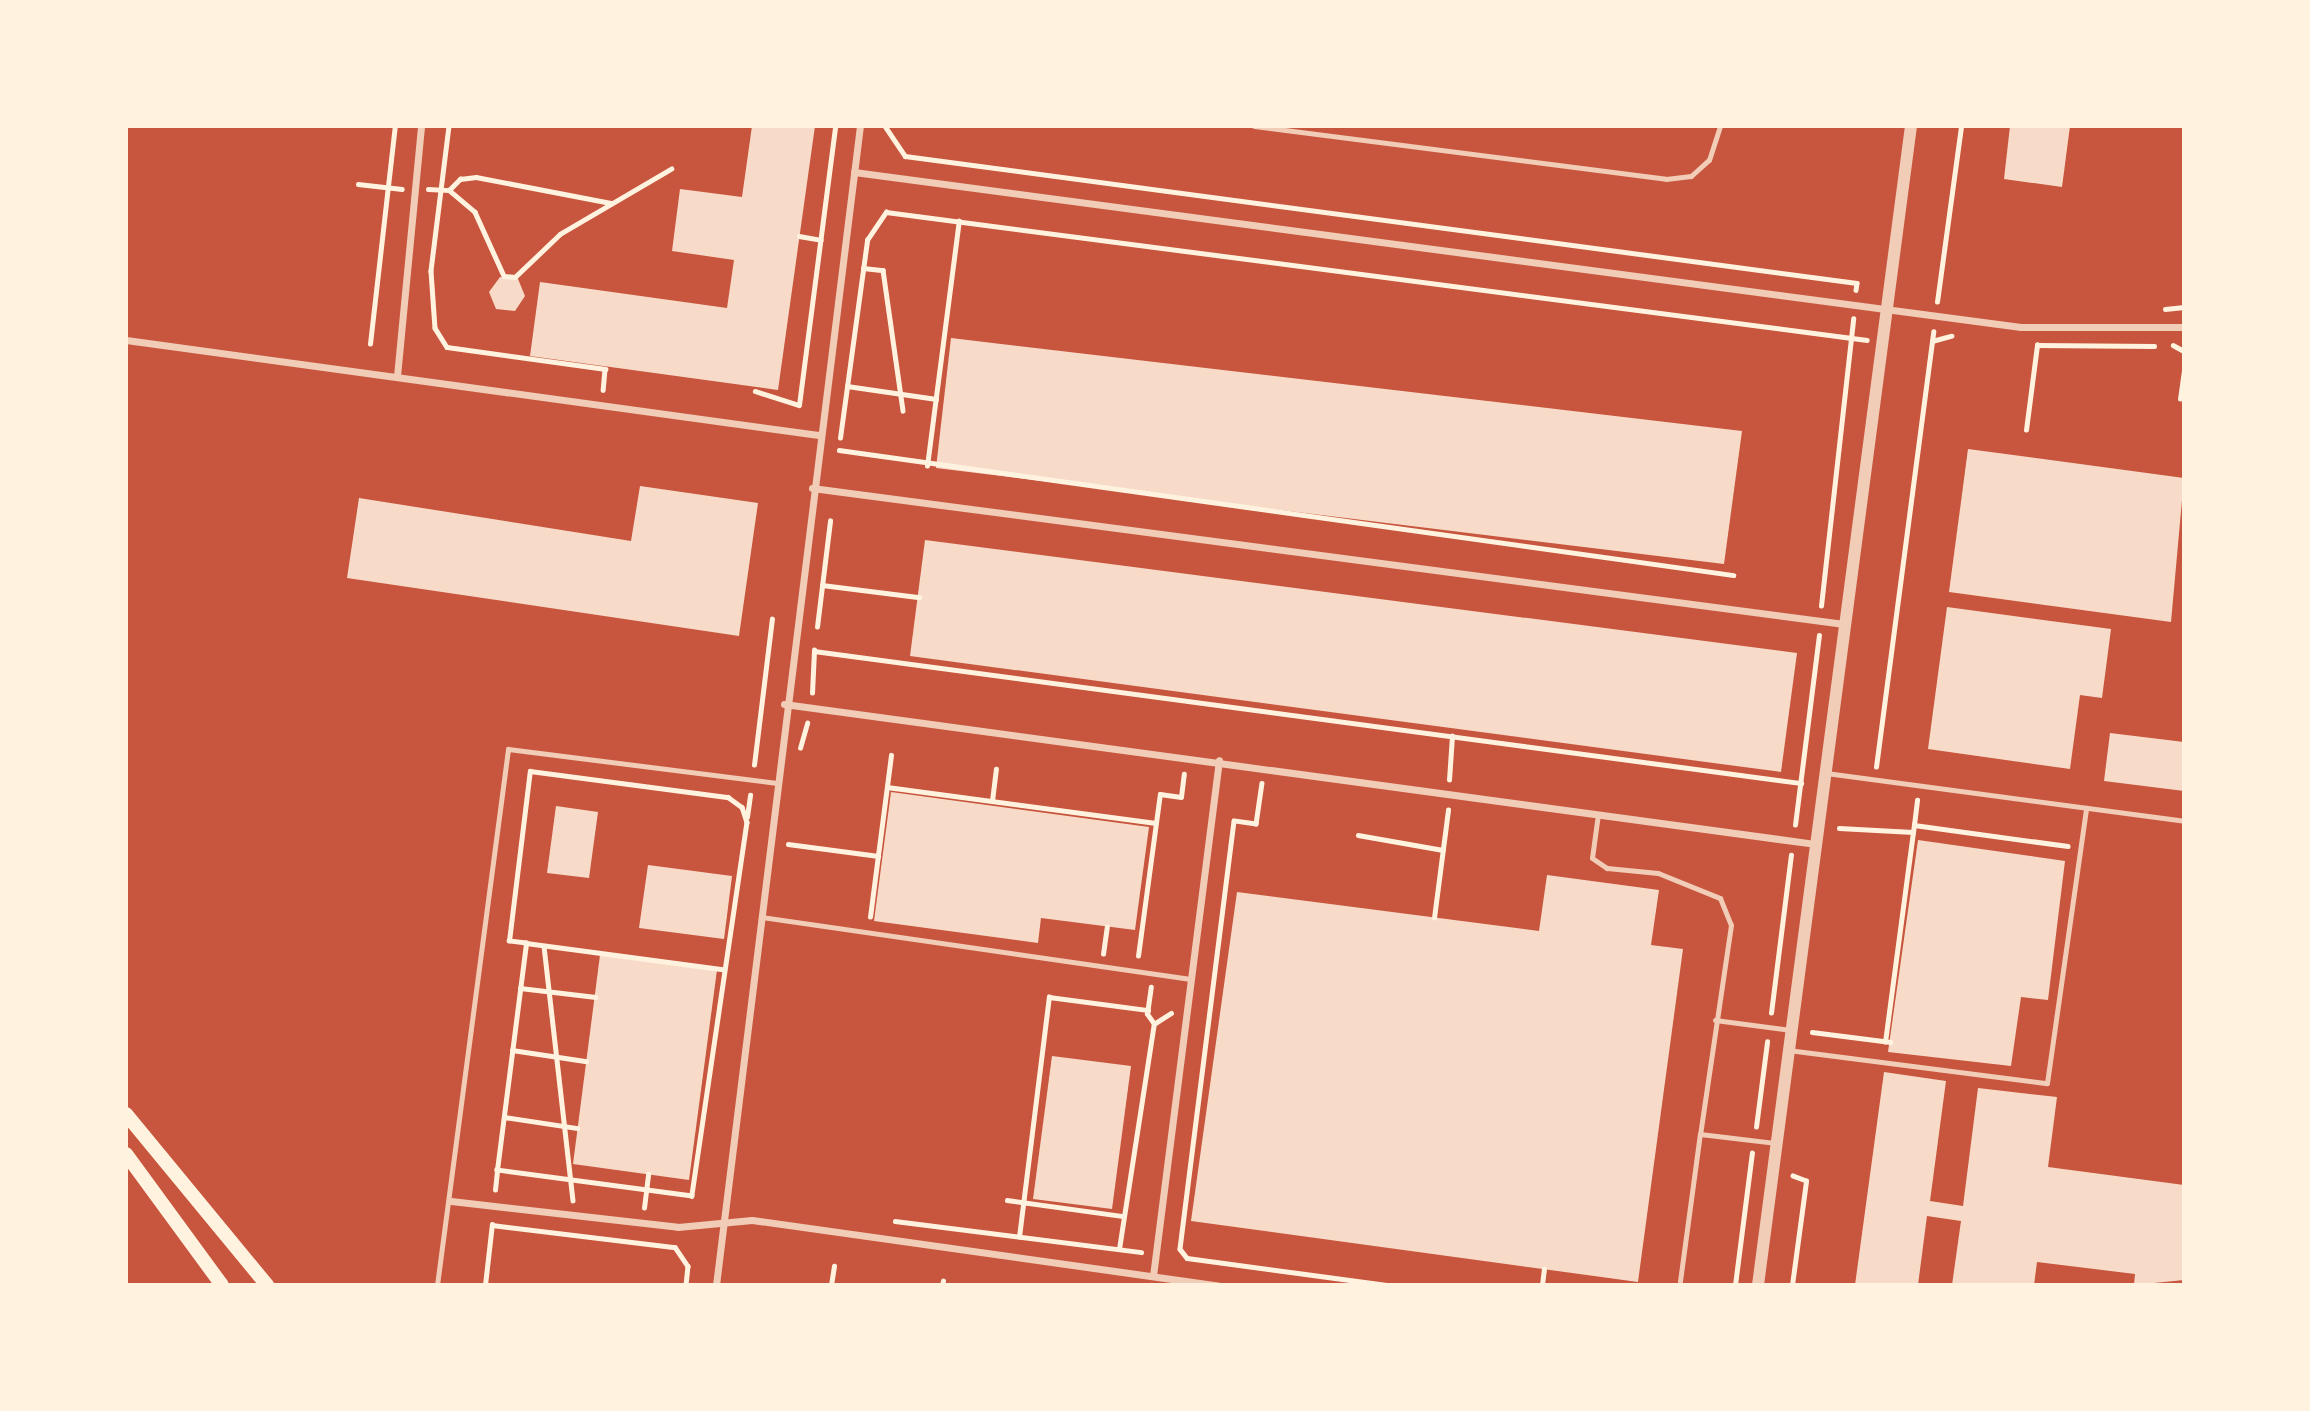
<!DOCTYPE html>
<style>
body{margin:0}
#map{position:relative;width:2310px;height:1411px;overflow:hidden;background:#c8553d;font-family:"Roboto Serif",serif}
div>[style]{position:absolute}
.building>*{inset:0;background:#f7dbc8}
.path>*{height:4.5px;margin:-2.25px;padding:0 2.25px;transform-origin:2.25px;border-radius:2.25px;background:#fff3e0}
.service>*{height:5px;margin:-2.5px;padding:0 2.5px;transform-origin:2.5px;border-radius:2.5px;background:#f1ccb7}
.minor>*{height:7px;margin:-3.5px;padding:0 3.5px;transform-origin:3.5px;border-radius:3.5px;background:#f1ccb7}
.tertiary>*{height:12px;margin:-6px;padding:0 6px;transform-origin:6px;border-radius:6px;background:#f1ccb7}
.secondary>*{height:14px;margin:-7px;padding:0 7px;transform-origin:7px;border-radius:7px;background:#fff3e0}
span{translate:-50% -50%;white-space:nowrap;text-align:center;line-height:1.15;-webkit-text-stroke:5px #fff3e0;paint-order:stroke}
.frame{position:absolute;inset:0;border:128px solid #fff3e0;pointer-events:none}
</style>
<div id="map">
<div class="building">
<i style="clip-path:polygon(752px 126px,815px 126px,778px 390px,530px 356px,540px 282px,727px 308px,734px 260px,672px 251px,680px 189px,742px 197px)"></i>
<i style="clip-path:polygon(2010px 126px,2070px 126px,2062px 187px,2004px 179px)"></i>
<i style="clip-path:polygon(500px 277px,518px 279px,525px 296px,515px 311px,496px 309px,489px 292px)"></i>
<i style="clip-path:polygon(951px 338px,1742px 431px,1724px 564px,936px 468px)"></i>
<i style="clip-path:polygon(1968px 449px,2184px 478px,2171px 622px,1949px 592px)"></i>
<i style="clip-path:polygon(640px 486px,758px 503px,739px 636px,347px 578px,359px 498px,631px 541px)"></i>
<i style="clip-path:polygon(925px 540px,1797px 653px,1781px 772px,910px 656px)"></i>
<i style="clip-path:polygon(1947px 607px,2111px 629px,2102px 698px,2080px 695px,2070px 769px,1928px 749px)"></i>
<i style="clip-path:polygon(2110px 733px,2184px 742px,2184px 791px,2104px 781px)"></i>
<i style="clip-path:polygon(891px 792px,1149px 827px,1135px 930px,1041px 918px,1038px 943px,874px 921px)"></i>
<i style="clip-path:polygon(556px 806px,598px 812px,589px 878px,547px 873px)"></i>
<i style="clip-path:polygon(1918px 840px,2065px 861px,2048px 1000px,2021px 997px,2011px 1066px,1888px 1052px)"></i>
<i style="clip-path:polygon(648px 865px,732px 876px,724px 939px,639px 928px)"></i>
<i style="clip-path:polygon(1547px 875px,1659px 890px,1651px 945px,1683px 949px,1638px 1282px,1191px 1221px,1237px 892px,1539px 931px)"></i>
<i style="clip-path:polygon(600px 955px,717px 970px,689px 1180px,573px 1164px)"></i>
<i style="clip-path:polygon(1052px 1056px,1131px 1066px,1112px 1209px,1033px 1199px)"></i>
<i style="clip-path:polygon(1884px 1072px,1946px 1081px,1930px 1201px,1963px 1206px,1978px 1088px,2057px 1097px,2048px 1167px,2184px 1185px,2184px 1280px,2134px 1285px,2135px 1274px,2037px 1262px,2034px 1285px,1952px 1285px,1961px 1221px,1927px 1216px,1918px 1285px,1855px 1285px)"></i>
</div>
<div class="path">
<i style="left:449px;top:126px;width:146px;rotate:97.1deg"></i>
<i style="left:431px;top:271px;width:57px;rotate:86deg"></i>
<i style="left:435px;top:328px;width:22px;rotate:58deg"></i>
<i style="left:447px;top:347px;width:160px;rotate:7.9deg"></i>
<i style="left:605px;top:369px;width:21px;rotate:95deg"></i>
<i style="left:885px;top:126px;width:36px;rotate:56deg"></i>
<i style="left:905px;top:156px;width:960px;rotate:7.6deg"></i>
<i style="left:1857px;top:283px;width:7px;rotate:98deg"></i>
<i style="left:358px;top:184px;width:44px;rotate:6.5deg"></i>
<i style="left:428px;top:189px;width:21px;rotate:3deg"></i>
<i style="left:449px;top:190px;width:34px;rotate:40deg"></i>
<i style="left:475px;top:212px;width:70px;rotate:65.6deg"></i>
<i style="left:504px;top:276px;width:11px;rotate:5deg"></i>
<i style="left:515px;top:277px;width:62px;rotate:-43.7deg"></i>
<i style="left:560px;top:234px;width:129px;rotate:-30.4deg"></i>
<i style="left:449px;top:190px;width:16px;rotate:-45deg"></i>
<i style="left:460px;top:179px;width:16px;rotate:-7deg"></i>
<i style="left:476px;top:177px;width:137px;rotate:10.9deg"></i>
<i style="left:799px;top:236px;width:22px;rotate:10deg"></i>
<i style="left:863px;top:268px;width:20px;rotate:6deg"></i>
<i style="left:883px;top:270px;width:142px;rotate:81.9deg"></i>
<i style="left:1937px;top:302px;width:178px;rotate:-82.2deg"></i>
<i style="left:2165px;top:309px;width:19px;rotate:-6deg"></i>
<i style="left:1932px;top:341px;width:20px;rotate:-15deg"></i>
<i style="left:370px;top:344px;width:219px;rotate:-83.5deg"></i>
<i style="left:2037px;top:345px;width:117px;rotate:0.5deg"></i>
<i style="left:2173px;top:345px;width:13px;rotate:29deg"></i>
<i style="left:847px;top:386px;width:90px;rotate:8.3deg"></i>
<i style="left:755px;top:391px;width:46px;rotate:17.7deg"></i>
<i style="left:799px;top:405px;width:281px;rotate:-82.6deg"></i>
<i style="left:2180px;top:399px;width:27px;rotate:-82deg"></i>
<i style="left:2026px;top:430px;width:86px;rotate:-82.6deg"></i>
<i style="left:840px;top:438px;width:200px;rotate:-82.2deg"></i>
<i style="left:867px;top:240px;width:34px;rotate:-56deg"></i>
<i style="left:886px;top:212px;width:989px;rotate:7.43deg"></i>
<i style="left:839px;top:450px;width:903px;rotate:7.96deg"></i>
<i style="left:927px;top:466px;width:247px;rotate:-82.6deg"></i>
<i style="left:822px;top:585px;width:98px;rotate:7.1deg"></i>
<i style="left:1821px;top:606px;width:289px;rotate:-83.6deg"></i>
<i style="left:817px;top:627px;width:107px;rotate:-83deg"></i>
<i style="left:814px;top:651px;width:996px;rotate:7.62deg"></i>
<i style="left:812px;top:693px;width:43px;rotate:-87.3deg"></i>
<i style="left:800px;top:748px;width:26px;rotate:-74deg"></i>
<i style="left:754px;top:765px;width:147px;rotate:-83deg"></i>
<i style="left:1876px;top:767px;width:439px;rotate:-82.5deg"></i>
<i style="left:530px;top:771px;width:200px;rotate:7.5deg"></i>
<i style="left:728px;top:797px;width:17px;rotate:36deg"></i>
<i style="left:742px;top:807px;width:16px;rotate:72deg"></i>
<i style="left:747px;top:822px;width:378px;rotate:98.4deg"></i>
<i style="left:692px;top:1196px;width:197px;rotate:-172.4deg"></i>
<i style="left:497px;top:1170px;width:229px;rotate:-82.7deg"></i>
<i style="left:526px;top:943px;width:17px;rotate:-173deg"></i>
<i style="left:509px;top:941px;width:171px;rotate:-83deg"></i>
<i style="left:1449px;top:780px;width:44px;rotate:-86.1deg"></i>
<i style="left:1262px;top:783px;width:41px;rotate:98.3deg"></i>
<i style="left:1256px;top:824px;width:22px;rotate:-172deg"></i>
<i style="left:1234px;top:821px;width:431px;rotate:97.2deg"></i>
<i style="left:1180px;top:1249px;width:11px;rotate:52deg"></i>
<i style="left:1187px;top:1258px;width:203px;rotate:7.7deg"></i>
<i style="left:887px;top:787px;width:271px;rotate:7.6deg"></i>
<i style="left:992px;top:801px;width:32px;rotate:-83deg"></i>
<i style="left:747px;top:817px;width:22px;rotate:-82deg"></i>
<i style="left:1795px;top:825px;width:191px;rotate:-82.8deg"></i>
<i style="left:1914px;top:825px;width:25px;rotate:-83deg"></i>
<i style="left:1839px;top:828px;width:74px;rotate:3.1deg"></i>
<i style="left:1913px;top:832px;width:7px;rotate:-82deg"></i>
<i style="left:1914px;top:825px;width:155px;rotate:7.8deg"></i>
<i style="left:1358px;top:835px;width:86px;rotate:10deg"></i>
<i style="left:788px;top:844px;width:91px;rotate:7.6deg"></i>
<i style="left:870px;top:917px;width:163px;rotate:-82.6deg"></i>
<i style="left:1434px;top:918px;width:109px;rotate:-82.6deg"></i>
<i style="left:526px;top:943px;width:198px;rotate:7.6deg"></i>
<i style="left:544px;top:946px;width:256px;rotate:83.5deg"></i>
<i style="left:1103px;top:954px;width:27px;rotate:-82deg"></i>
<i style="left:1138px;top:956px;width:163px;rotate:-82.3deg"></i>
<i style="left:1160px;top:794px;width:21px;rotate:8deg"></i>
<i style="left:1181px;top:797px;width:23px;rotate:-83deg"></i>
<i style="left:520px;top:988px;width:76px;rotate:6.8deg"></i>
<i style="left:1771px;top:1013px;width:159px;rotate:-82.8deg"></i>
<i style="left:1154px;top:1024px;width:20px;rotate:-33deg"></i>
<i style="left:1812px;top:1032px;width:79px;rotate:7.3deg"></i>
<i style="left:1885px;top:1042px;width:212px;rotate:-82.4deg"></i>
<i style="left:512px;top:1050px;width:75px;rotate:8.5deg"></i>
<i style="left:504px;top:1117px;width:74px;rotate:8.6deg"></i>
<i style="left:1756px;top:1127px;width:86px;rotate:-82.6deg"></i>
<i style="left:495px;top:1190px;width:20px;rotate:-84deg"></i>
<i style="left:1007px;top:1200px;width:117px;rotate:7.9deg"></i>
<i style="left:644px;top:1208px;width:34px;rotate:-83deg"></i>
<i style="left:895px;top:1221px;width:248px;rotate:7.2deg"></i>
<i style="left:492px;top:1225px;width:184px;rotate:6.9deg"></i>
<i style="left:675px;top:1247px;width:23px;rotate:56deg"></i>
<i style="left:688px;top:1266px;width:19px;rotate:96deg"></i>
<i style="left:1019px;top:1237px;width:242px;rotate:-82.9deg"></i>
<i style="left:1049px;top:997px;width:100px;rotate:7.5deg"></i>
<i style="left:1119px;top:1249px;width:228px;rotate:-81.2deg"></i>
<i style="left:1154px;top:1024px;width:12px;rotate:-125deg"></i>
<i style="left:1147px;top:1014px;width:27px;rotate:-82deg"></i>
<i style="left:485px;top:1285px;width:61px;rotate:-83.5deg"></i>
<i style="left:831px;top:1285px;width:19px;rotate:-81deg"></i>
<i style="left:942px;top:1285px;width:4px;rotate:-76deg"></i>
<i style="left:1542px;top:1285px;width:16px;rotate:-83deg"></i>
<i style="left:1735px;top:1285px;width:133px;rotate:-82.7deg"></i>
<i style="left:1792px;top:1285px;width:105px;rotate:-82.3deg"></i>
<i style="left:1806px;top:1181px;width:14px;rotate:-159deg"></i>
</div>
<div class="service">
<i style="left:1254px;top:126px;width:415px;rotate:7.3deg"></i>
<i style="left:1666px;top:179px;width:25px;rotate:-7deg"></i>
<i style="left:1691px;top:176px;width:24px;rotate:-42deg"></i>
<i style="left:1709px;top:160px;width:36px;rotate:-72deg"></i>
<i style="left:1826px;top:773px;width:361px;rotate:7.6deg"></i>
<i style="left:1598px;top:814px;width:44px;rotate:97.8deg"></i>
<i style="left:1592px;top:858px;width:18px;rotate:34deg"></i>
<i style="left:1607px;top:868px;width:51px;rotate:5.6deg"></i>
<i style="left:1658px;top:873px;width:67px;rotate:22deg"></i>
<i style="left:1720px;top:898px;width:29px;rotate:68deg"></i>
<i style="left:1731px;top:925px;width:211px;rotate:98.4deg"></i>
<i style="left:1700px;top:1134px;width:77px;rotate:6.8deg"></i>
<i style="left:761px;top:917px;width:434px;rotate:8.2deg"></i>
<i style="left:1715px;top:1020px;width:77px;rotate:7.5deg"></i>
<i style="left:1788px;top:1050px;width:261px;rotate:7.3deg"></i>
<i style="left:2047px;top:1083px;width:278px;rotate:-81.9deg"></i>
<i style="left:1680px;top:1281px;width:148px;rotate:-82.3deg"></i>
<i style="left:437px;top:1285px;width:541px;rotate:-82.45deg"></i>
<i style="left:508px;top:749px;width:273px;rotate:7.2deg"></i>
</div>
<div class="minor">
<i style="left:854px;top:172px;width:1177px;rotate:7.57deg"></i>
<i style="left:2021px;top:327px;width:163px"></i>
<i style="left:126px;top:340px;width:699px;rotate:7.81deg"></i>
<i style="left:397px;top:376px;width:251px;rotate:-84.5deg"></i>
<i style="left:812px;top:488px;width:1041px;rotate:7.51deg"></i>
<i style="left:784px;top:704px;width:1040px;rotate:7.73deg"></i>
<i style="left:451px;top:1201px;width:228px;rotate:6.5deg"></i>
<i style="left:678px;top:1227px;width:74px;rotate:-5.4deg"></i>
<i style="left:752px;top:1220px;width:470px;rotate:8deg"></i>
<i style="left:1153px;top:1276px;width:520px;rotate:-82.71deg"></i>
<i style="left:716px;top:1285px;width:1168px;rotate:-82.92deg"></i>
</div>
<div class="tertiary">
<i style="left:1758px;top:1285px;width:1169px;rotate:-82.48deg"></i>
</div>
<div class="secondary">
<i style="left:126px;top:1114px;width:222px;rotate:50.5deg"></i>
<i style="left:126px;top:1154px;width:162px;rotate:53.8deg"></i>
</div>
<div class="frame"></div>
</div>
